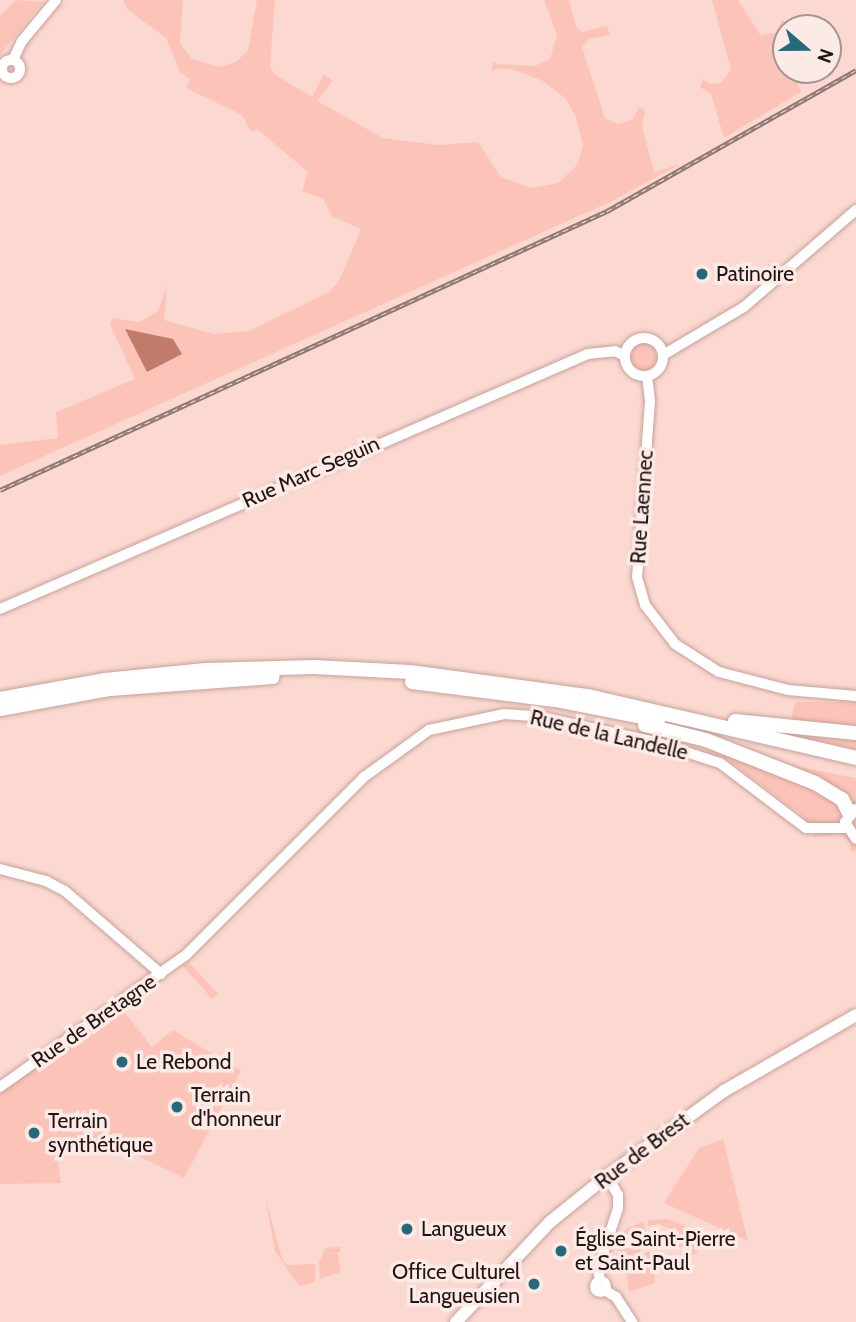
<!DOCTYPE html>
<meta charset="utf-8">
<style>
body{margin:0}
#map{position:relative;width:856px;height:1322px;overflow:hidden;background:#fbd9d1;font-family:Cabin,sans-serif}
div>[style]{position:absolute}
.green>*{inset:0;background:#fcc4b8}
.round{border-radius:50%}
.water>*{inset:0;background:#c07b6c}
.roads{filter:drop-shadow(0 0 2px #c9a198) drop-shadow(0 0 2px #c9a198)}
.tertiary>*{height:10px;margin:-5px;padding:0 5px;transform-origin:5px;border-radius:5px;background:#fff}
.tertiary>.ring{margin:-5px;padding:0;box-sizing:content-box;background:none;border:10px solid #fff;border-radius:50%}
.secondary>*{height:12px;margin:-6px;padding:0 6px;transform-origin:6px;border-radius:6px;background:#fff}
.trunk>*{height:14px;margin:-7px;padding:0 7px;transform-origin:7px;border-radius:7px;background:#fff}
.rail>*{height:4.5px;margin-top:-2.25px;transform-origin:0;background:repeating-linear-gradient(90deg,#fceae7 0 5px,#8f7772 0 10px);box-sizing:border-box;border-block:2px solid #8f7772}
.dots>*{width:19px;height:19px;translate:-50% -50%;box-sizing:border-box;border:4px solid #fceae7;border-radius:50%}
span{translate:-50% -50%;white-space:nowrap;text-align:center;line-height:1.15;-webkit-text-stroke:7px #fceae7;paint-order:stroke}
.poi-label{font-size:21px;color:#221411}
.left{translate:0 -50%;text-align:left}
.right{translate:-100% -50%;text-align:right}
.street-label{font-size:21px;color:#221411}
.north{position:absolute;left:772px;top:14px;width:70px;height:70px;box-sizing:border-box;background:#fceae7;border:2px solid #a59491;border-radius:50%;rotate:110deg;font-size:19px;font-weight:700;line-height:28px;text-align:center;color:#221411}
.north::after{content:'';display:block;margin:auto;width:24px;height:32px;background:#256a7a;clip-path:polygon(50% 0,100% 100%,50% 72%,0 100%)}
</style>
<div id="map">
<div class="green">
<i style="clip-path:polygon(16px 0,43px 2px,0 55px,0 16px)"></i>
<i style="clip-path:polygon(123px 0,183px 0,180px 43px,192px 59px,220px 67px,236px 62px,248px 50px,257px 0,275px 0,270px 66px,274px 74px,312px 97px,324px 74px,333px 81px,317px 101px,383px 138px,439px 145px,478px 142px,501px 177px,531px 188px,558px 183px,577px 165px,583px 146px,576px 117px,566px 99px,543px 81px,512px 69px,498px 68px,492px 72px,493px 60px,497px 64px,535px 66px,550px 59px,557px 35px,544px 0,569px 0,576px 26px,582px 32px,607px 26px,610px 35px,589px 39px,582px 47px,605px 118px,618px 124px,633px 119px,639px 107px,645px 110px,642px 126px,654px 172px,681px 164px,610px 202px,0 476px,0 445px,58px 438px,56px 412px,135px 379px,110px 324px,112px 318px,139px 322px,158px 311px,167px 285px,164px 320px,214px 334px,249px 331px,329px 292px,339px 281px,361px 229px,332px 216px,323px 199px,302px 191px,308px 172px,257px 129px,251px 132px,242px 115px,186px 88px,190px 79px,180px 73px,166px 38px,127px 9px)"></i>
<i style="clip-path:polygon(712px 0,738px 0,761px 36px,776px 32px,782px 20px,789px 25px,785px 35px,786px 70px,794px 70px,801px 92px,724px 138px,711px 94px,700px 87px,703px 79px,710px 84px,721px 83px,731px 70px)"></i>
<i class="round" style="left:629px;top:342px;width:30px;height:30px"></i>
<i style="clip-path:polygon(795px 702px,856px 702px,856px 749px,771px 731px,791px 721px)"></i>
<i style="clip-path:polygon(718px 752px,856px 778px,856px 851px,851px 852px,850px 842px,839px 834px,815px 837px,803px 816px)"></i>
<i style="clip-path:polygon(188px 961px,218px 994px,212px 999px,183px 966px)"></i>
<i style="clip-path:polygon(121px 1008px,152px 1047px,173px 1030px,241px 1071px,184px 1178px,119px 1147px,83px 1147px,58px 1161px,61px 1183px,0 1184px,0 1091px)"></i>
<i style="clip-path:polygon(723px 1139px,748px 1241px,664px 1203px,699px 1148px)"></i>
<i style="clip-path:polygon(265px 1196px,282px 1259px,287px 1265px,315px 1264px,315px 1282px,299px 1286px,275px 1251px)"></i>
<i style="clip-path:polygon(668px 1219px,694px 1230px,697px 1254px,685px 1256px,683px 1246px,676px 1247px,673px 1230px,659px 1224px,648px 1226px,648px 1220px)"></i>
<i style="clip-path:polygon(643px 1221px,647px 1236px,638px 1237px,641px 1254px,653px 1251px,655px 1283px,629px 1292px,626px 1268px,611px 1270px,625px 1230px)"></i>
<i style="clip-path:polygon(340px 1247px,340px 1252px,331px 1254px,338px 1254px,341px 1272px,320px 1279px,319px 1262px,325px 1248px)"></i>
</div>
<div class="water">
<i style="clip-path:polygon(125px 329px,173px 339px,182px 354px,147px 372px)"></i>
</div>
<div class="roads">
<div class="tertiary">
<i style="left:13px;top:60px;width:21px;rotate:-65deg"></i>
<i style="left:22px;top:41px;width:53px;rotate:-50.3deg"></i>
<i class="ring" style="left:2px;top:60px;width:8px;height:8px"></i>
<i class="ring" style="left:625px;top:338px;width:28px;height:28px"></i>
<i style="left:663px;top:355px;width:94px;rotate:-30.7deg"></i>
<i style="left:744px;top:307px;width:148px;rotate:-40.9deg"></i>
<i style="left:647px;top:376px;width:25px;rotate:83deg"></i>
<i style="left:650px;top:401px;width:176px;rotate:94.2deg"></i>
<i style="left:637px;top:577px;width:29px;rotate:74deg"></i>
<i style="left:645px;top:605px;width:49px;rotate:52.4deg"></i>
<i style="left:675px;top:644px;width:52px;rotate:32.5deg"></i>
<i style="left:719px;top:672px;width:71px;rotate:14.6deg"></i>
<i style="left:788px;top:690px;width:68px;rotate:5deg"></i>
<i style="left:0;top:609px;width:641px;rotate:-23.45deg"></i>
<i style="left:588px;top:354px;width:27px;rotate:-6deg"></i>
<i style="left:615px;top:351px;width:11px;rotate:27deg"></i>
<i style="left:856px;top:809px;width:17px;rotate:130deg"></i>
<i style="left:845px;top:822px;width:20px;rotate:57deg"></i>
<i style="left:0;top:869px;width:48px;rotate:14.6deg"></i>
<i style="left:46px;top:881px;width:21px;rotate:28deg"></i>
<i style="left:65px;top:891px;width:127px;rotate:40.8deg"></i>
<i style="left:0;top:1087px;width:229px;rotate:-35.4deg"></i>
<i style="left:187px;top:954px;width:250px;rotate:-45deg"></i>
<i style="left:364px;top:777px;width:80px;rotate:-35.9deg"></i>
<i style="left:429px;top:730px;width:77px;rotate:-12deg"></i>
<i style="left:504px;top:714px;width:32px;rotate:4deg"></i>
<i style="left:536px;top:716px;width:122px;rotate:12.3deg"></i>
<i style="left:655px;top:742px;width:68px;rotate:17.9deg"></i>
<i style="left:720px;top:763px;width:108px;rotate:37.1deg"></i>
<i style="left:806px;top:828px;width:40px"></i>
<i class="ring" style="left:594.5px;top:1280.5px;width:1px;height:1px"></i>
<i style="left:600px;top:1281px;width:12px;rotate:-99deg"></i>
<i style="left:598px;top:1269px;width:64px;rotate:-71.8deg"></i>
<i style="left:618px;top:1208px;width:13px;rotate:-90deg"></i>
<i style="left:618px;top:1195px;width:22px;rotate:-120deg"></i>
<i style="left:604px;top:1290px;width:14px;rotate:30deg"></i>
<i style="left:616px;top:1297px;width:30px;rotate:57deg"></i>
</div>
<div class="secondary">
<i style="left:456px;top:1322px;width:137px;rotate:-46.8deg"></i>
<i style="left:550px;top:1222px;width:73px;rotate:-38.9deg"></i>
<i style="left:607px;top:1176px;width:145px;rotate:-36deg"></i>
<i style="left:724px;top:1091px;width:152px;rotate:-29.9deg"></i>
</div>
<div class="trunk">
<i style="left:412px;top:682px;width:144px;rotate:7.2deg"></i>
<i style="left:555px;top:700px;width:105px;rotate:11deg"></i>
<i style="left:0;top:699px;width:107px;rotate:-10.3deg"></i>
<i style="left:105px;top:680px;width:101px;rotate:-5.7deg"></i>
<i style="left:206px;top:670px;width:108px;rotate:-1.6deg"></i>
<i style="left:314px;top:667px;width:96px;rotate:3deg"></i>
<i style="left:410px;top:672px;width:180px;rotate:7.7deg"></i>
<i style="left:588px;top:696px;width:275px;rotate:13deg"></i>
<i style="left:0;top:709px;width:112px;rotate:-10.3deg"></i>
<i style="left:110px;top:689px;width:163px;rotate:-4.2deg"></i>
<i style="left:735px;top:721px;width:122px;rotate:5.7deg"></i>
<i style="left:645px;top:725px;width:63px;rotate:13.8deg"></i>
<i style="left:706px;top:740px;width:117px;rotate:21.5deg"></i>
<i style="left:815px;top:783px;width:31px;rotate:31deg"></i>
<i style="left:842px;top:799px;width:16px;rotate:63deg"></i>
</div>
</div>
<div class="rail">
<i style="left:0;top:490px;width:668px;rotate:-24.69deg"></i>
<i style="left:607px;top:211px;width:286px;rotate:-29.5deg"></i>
</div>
<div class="dots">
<i style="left:702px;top:274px;background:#256a7a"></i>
<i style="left:122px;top:1062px;background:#256a7a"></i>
<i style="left:177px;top:1107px;background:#256a7a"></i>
<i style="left:34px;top:1133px;background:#256a7a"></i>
<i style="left:407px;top:1229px;background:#256a7a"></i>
<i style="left:561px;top:1251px;background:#256a7a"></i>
<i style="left:534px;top:1284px;background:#256a7a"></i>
</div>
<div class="poi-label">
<span class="left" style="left:716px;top:274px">Patinoire</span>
<span class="left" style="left:136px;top:1062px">Le Rebond</span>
<span class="left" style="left:191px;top:1107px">Terrain<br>d'honneur</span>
<span class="left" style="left:48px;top:1133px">Terrain<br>synthétique</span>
<span class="left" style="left:421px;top:1229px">Langueux</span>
<span class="left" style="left:575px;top:1251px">Église Saint-Pierre<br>et Saint-Paul</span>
<span class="right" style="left:520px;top:1284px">Office Culturel<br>Langueusien</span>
</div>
<div class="street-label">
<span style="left:311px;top:472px;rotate:-24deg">Rue Marc Seguin</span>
<span style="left:642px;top:507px;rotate:-86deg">Rue Laennec</span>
<span style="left:609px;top:735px;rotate:13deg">Rue de la Landelle</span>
<span style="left:94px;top:1021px;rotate:-35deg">Rue de Bretagne</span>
<span style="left:642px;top:1151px;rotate:-37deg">Rue de Brest</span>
</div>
<div class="north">N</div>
</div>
